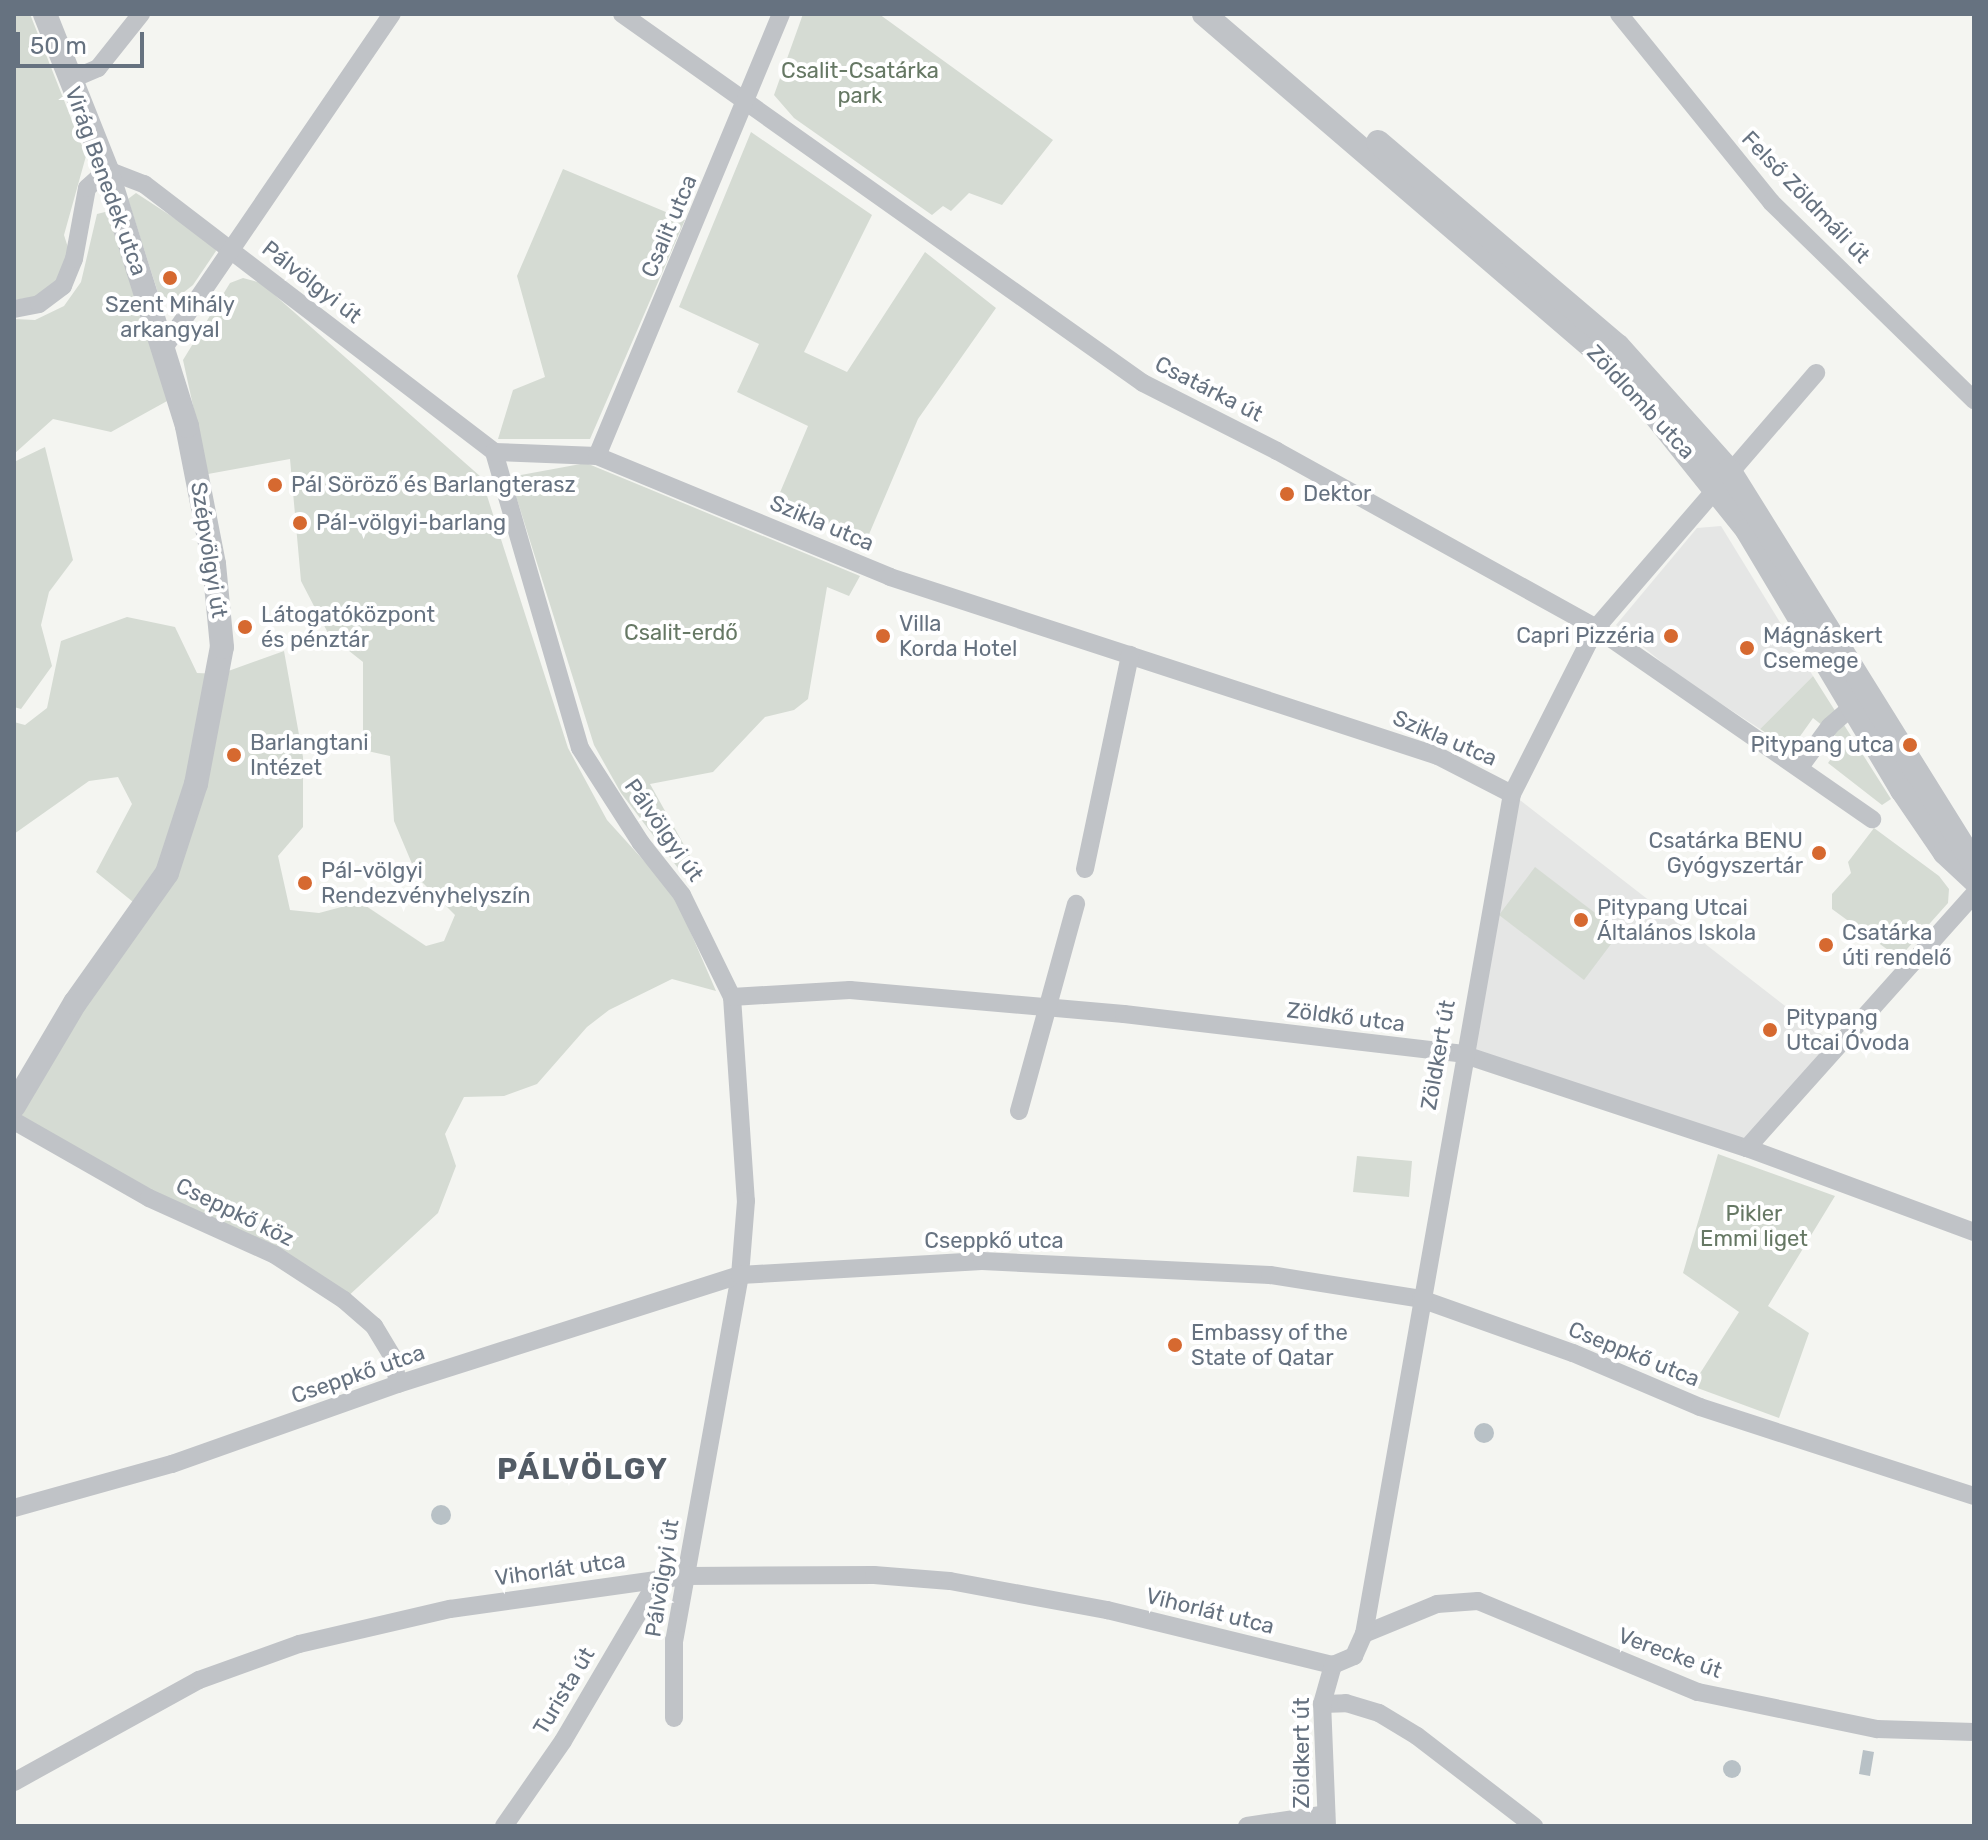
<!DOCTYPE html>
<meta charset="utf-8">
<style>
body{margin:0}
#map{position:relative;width:1988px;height:1840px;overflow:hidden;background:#f4f5f1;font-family:Rubik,sans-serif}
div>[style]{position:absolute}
.built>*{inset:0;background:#e5e6e5}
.green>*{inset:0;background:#d5dbd3}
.water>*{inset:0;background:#b8c1c6}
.round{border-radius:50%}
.minor>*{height:18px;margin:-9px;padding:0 9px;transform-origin:9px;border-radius:9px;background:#c0c3c7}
.tertiary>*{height:24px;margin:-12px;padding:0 12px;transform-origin:12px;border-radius:12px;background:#c0c3c7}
.dots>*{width:22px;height:22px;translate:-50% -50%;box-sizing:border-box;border:4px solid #fff;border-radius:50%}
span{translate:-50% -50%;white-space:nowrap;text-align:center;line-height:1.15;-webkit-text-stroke:8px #fff;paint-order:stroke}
.park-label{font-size:22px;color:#667864}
.street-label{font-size:22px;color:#667280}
.poi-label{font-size:22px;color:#667280}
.left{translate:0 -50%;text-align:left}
.right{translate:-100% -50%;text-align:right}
.district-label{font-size:30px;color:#535c66;font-weight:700;letter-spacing:2px}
.frame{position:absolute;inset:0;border:16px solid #667280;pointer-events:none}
.scale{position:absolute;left:16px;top:32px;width:128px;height:36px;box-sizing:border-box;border:4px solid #667280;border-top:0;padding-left:10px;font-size:24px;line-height:28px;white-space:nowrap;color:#667280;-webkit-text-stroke:6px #fff;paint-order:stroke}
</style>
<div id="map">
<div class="built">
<i style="clip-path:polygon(1721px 526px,1813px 676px,1760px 729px,1680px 677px,1616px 625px,1697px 528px)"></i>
<i style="clip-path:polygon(1512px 794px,1838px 1047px,1747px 1148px,1462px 1054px)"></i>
</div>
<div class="green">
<i style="clip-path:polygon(14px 14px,30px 14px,86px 156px,64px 235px,71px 257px,59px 284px,41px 296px,14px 300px)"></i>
<i style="clip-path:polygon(803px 14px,879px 14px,1053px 140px,1002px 205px,969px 193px,951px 211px,943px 206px,932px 215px,794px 118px,774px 95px)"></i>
<i style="clip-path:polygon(751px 132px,872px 215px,804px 352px,847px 372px,925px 252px,996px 308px,918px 419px,867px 539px,776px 502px,808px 426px,737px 392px,759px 344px,679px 307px)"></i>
<i style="clip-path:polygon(563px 169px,685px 220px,590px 439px,498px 439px,513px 390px,545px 377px,517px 276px)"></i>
<i style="clip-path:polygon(136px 193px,214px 244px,216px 251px,193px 285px,174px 300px,159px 296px,128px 199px)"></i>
<i style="clip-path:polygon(113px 210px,178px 395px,111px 432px,53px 419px,14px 454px,14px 319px,35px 320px,64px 306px,81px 282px,97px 214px)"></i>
<i style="clip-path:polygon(243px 278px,261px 283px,481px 477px,568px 748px,607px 820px,674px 894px,716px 991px,672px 979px,609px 1010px,587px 1027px,537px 1084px,504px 1096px,464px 1097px,445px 1134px,456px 1166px,438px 1213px,344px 1300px,14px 1121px,143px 910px,96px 872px,132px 804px,118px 777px,89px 781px,14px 834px,14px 722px,25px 725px,47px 708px,61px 641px,127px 617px,175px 627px,197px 673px,220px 674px,284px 651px,303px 757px,303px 827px,278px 856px,290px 910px,319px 913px,360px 902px,426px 946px,444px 941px,455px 915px,418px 878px,394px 821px,390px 756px,363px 750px,363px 662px,329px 635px,301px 581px,290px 459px,208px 474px,183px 360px,230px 283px)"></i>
<i style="clip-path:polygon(45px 447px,73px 560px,49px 592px,41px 625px,52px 666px,21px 709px,14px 707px,14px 462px)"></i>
<i style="clip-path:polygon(586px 463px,860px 576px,849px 596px,827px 587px,808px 699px,794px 710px,765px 717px,713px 772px,650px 784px,698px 870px,684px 876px,621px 793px,594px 745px,510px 477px)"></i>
<i style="clip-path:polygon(1813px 676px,1891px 799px,1882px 805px,1828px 763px,1843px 742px,1813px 718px,1791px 749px,1760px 729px)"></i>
<i style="clip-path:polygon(1874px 828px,1939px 876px,1949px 889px,1948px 903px,1899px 958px,1832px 909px,1832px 894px,1851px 873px,1848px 862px)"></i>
<i style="clip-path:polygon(1535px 867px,1620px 932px,1584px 980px,1499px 915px)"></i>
<i style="clip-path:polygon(1718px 1154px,1835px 1196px,1768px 1306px,1809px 1333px,1779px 1418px,1692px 1386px,1739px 1312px,1683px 1273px)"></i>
<i style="clip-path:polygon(1357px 1156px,1412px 1161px,1409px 1197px,1353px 1192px)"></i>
</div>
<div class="water">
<i class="round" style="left:1474px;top:1423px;width:20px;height:20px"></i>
<i class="round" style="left:431px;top:1505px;width:20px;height:20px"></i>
<i style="clip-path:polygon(1863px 1750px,1874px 1752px,1870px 1776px,1859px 1774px)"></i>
<i class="round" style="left:1723px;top:1760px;width:18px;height:18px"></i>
</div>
<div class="minor">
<i style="left:622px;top:14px;width:638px;rotate:35.31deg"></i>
<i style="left:1143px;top:383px;width:150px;rotate:26.9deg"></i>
<i style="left:1277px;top:451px;width:365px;rotate:29deg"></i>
<i style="left:1596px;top:628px;width:336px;rotate:34.7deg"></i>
<i style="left:1619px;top:14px;width:242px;rotate:51deg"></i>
<i style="left:1771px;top:202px;width:284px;rotate:44.3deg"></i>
<i style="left:70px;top:80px;width:30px;rotate:-23deg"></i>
<i style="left:98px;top:68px;width:69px;rotate:-51.5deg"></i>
<i style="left:14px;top:309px;width:25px;rotate:-11deg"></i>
<i style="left:39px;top:304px;width:30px;rotate:-37deg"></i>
<i style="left:63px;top:286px;width:29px;rotate:-68deg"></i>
<i style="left:74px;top:259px;width:72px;rotate:-79.6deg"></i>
<i style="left:87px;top:188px;width:27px;rotate:-42deg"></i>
<i style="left:107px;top:170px;width:40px;rotate:21deg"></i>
<i style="left:144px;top:184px;width:441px;rotate:37.4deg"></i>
<i style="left:494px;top:452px;width:308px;rotate:73.8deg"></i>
<i style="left:580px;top:748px;width:113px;rotate:57.3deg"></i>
<i style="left:641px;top:843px;width:66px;rotate:51.7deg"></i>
<i style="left:682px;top:895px;width:114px;rotate:63.9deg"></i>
<i style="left:732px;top:997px;width:204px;rotate:86.1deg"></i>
<i style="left:746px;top:1201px;width:74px;rotate:94.6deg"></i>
<i style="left:740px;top:1275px;width:371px;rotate:100.2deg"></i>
<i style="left:674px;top:1640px;width:78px;rotate:90deg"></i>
<i style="left:164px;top:348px;width:404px;rotate:-55.7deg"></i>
<i style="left:494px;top:452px;width:103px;rotate:2.2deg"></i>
<i style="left:597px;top:456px;width:317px;rotate:22.4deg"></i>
<i style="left:890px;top:577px;width:576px;rotate:18.09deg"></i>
<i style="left:1438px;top:756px;width:83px;rotate:27.2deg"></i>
<i style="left:597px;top:456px;width:479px;rotate:-67.4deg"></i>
<i style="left:1800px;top:767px;width:51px;rotate:-53.8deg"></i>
<i style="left:1830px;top:726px;width:29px;rotate:-41deg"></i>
<i style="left:1085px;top:869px;width:219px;rotate:-78.1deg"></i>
<i style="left:732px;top:997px;width:118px;rotate:-3.4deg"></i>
<i style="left:850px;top:990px;width:275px;rotate:5deg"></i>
<i style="left:1124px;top:1014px;width:340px;rotate:6.7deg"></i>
<i style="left:1462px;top:1054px;width:300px;rotate:18.3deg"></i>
<i style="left:1747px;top:1148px;width:242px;rotate:20.3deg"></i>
<i style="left:1019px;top:1111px;width:215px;rotate:-74.6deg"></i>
<i style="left:14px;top:1121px;width:155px;rotate:29.7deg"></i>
<i style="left:149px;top:1198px;width:138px;rotate:24.3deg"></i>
<i style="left:275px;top:1255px;width:82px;rotate:33.1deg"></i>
<i style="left:344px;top:1300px;width:40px;rotate:41deg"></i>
<i style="left:374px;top:1326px;width:37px;rotate:59deg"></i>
<i style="left:393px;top:1358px;width:26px;rotate:79deg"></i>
<i style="left:1747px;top:1148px;width:341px;rotate:-48.2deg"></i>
<i style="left:14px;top:1508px;width:164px;rotate:-15.6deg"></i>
<i style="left:172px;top:1464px;width:240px;rotate:-19.5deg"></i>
<i style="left:398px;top:1384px;width:359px;rotate:-17.7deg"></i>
<i style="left:740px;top:1275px;width:242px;rotate:-3.3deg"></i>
<i style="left:982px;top:1261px;width:288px;rotate:2.8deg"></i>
<i style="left:1270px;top:1275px;width:153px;rotate:9deg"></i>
<i style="left:1421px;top:1299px;width:161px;rotate:19.6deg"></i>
<i style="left:1573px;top:1353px;width:138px;rotate:23deg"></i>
<i style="left:1700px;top:1407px;width:288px;rotate:18deg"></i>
<i style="left:1364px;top:1634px;width:79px;rotate:-22.3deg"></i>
<i style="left:1437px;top:1604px;width:41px;rotate:-4.2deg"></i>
<i style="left:1478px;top:1601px;width:238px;rotate:22.5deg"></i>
<i style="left:1698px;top:1692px;width:183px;rotate:11.7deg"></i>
<i style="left:1877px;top:1729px;width:97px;rotate:1.8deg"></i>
<i style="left:1322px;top:1704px;width:24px;rotate:-2deg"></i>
<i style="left:1346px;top:1703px;width:34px;rotate:17deg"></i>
<i style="left:1379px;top:1713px;width:44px;rotate:31.2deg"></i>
<i style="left:1417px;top:1736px;width:148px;rotate:37.6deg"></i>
<i style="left:14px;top:1782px;width:211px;rotate:-28.9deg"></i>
<i style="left:199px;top:1680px;width:106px;rotate:-19.8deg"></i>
<i style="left:299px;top:1644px;width:155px;rotate:-13.1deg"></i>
<i style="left:450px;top:1609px;width:237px;rotate:-8deg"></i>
<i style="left:685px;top:1576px;width:189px;rotate:-0.3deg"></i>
<i style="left:874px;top:1575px;width:76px;rotate:4.5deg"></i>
<i style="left:950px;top:1581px;width:160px;rotate:10.5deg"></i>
<i style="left:1107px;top:1610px;width:233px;rotate:13.7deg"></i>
<i style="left:504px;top:1826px;width:103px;rotate:-55.2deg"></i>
<i style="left:563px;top:1741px;width:189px;rotate:-59.5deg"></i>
<i style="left:1247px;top:1826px;width:80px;rotate:-8.6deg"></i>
<i style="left:1327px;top:1826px;width:122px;rotate:-92.3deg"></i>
<i style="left:1322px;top:1704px;width:41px;rotate:-74.2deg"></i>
<i style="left:1333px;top:1665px;width:23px;rotate:-23deg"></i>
<i style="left:1354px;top:1656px;width:24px;rotate:-66deg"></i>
<i style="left:1364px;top:1634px;width:853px;rotate:-80.01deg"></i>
<i style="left:1512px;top:794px;width:186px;rotate:-63.2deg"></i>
<i style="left:1596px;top:628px;width:337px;rotate:-49.2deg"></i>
</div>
<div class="tertiary">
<i style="left:1204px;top:14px;width:511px;rotate:40.64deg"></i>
<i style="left:1592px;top:347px;width:67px;rotate:45.6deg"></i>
<i style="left:1639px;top:395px;width:173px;rotate:51.3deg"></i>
<i style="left:1747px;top:530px;width:303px;rotate:59.2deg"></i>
<i style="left:1902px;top:790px;width:76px;rotate:55.7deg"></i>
<i style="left:1945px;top:853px;width:40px;rotate:43deg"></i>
<i style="left:1378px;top:142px;width:315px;rotate:40.4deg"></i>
<i style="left:1618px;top:346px;width:166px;rotate:48.2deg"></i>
<i style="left:1729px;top:470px;width:464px;rotate:58.1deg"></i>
<i style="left:14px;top:1106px;width:120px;rotate:-59.4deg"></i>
<i style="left:75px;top:1003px;width:159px;rotate:-54.7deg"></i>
<i style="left:167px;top:873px;width:94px;rotate:-72deg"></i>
<i style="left:196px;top:784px;width:139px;rotate:-79.3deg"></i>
<i style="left:222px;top:647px;width:83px;rotate:-95.5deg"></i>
<i style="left:214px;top:564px;width:141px;rotate:-101.1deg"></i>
<i style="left:187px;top:426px;width:268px;rotate:-107.4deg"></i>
<i style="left:107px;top:170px;width:168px;rotate:-111.7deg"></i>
</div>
<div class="dots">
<i style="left:170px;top:278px;background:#d66930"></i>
<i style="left:275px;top:485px;background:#d66930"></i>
<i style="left:1287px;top:494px;background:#d66930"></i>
<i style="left:300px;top:523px;background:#d66930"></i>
<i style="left:245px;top:627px;background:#d66930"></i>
<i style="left:883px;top:636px;background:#d66930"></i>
<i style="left:1671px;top:636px;background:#d66930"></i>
<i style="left:1747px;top:648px;background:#d66930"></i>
<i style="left:1910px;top:745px;background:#d66930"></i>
<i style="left:234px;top:755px;background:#d66930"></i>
<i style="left:1819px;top:853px;background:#d66930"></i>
<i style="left:305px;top:883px;background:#d66930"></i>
<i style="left:1581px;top:920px;background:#d66930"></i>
<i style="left:1826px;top:945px;background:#d66930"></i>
<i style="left:1770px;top:1030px;background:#d66930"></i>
<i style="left:1175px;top:1345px;background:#d66930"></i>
</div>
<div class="park-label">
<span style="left:860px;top:83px">Csalit-Csatárka<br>park</span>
<span style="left:681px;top:633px">Csalit-erdő</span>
<span style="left:1754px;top:1226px">Pikler<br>Emmi liget</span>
</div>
<div class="street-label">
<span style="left:106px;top:181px;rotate:70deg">Virág Benedek utca</span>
<span style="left:1806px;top:197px;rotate:46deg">Felső Zöldmáli út</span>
<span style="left:669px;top:226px;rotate:-67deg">Csalit utca</span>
<span style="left:312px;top:282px;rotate:38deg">Pálvölgyi út</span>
<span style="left:1209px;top:389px;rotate:27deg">Csatárka út</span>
<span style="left:1641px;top:402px;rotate:47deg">Zöldlomb utca</span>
<span style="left:822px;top:523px;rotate:23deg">Szikla utca</span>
<span style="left:209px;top:550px;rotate:81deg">Szépvölgyi út</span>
<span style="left:1445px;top:738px;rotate:23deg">Szikla utca</span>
<span style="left:664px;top:830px;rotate:55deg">Pálvölgyi út</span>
<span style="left:1346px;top:1017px;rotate:7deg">Zöldkő utca</span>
<span style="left:1438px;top:1055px;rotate:-80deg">Zöldkert út</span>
<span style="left:235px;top:1212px;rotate:26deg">Cseppkő köz</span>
<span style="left:994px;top:1241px">Cseppkő utca</span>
<span style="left:1634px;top:1354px;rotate:22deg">Cseppkő utca</span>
<span style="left:358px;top:1374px;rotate:-19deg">Cseppkő utca</span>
<span style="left:560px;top:1569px;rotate:-8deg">Vihorlát utca</span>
<span style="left:662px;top:1578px;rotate:-81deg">Pálvölgyi út</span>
<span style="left:1210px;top:1611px;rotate:14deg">Vihorlát utca</span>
<span style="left:1670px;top:1653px;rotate:20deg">Verecke út</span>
<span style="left:564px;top:1691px;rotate:-59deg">Turista út</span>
<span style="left:1302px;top:1753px;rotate:-90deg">Zöldkert út</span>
</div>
<div class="poi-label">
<span style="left:170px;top:317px">Szent Mihály<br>arkangyal</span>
<span class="left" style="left:291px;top:485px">Pál Söröző és Barlangterasz</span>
<span class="left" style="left:1303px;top:494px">Dektor</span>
<span class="left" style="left:316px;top:523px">Pál-völgyi-barlang</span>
<span class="left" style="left:261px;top:627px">Látogatóközpont<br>és pénztár</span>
<span class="left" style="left:899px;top:636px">Villa<br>Korda Hotel</span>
<span class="left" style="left:1763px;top:648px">Mágnáskert<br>Csemege</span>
<span class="right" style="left:1655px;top:636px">Capri Pizzéria</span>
<span class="left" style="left:250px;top:755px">Barlangtani<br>Intézet</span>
<span class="right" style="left:1894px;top:745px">Pitypang utca</span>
<span class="right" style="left:1803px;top:853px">Csatárka BENU<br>Gyógyszertár</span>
<span class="left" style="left:321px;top:883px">Pál-völgyi<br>Rendezvényhelyszín</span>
<span class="left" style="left:1597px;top:920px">Pitypang Utcai<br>Általános Iskola</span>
<span class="left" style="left:1842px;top:945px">Csatárka<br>úti rendelő</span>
<span class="left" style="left:1786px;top:1030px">Pitypang<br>Utcai Óvoda</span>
<span class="left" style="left:1191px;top:1345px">Embassy of the<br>State of Qatar</span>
</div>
<div class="district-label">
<span style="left:583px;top:1469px">PÁLVÖLGY</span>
</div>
<div class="frame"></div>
<div class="scale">50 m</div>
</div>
